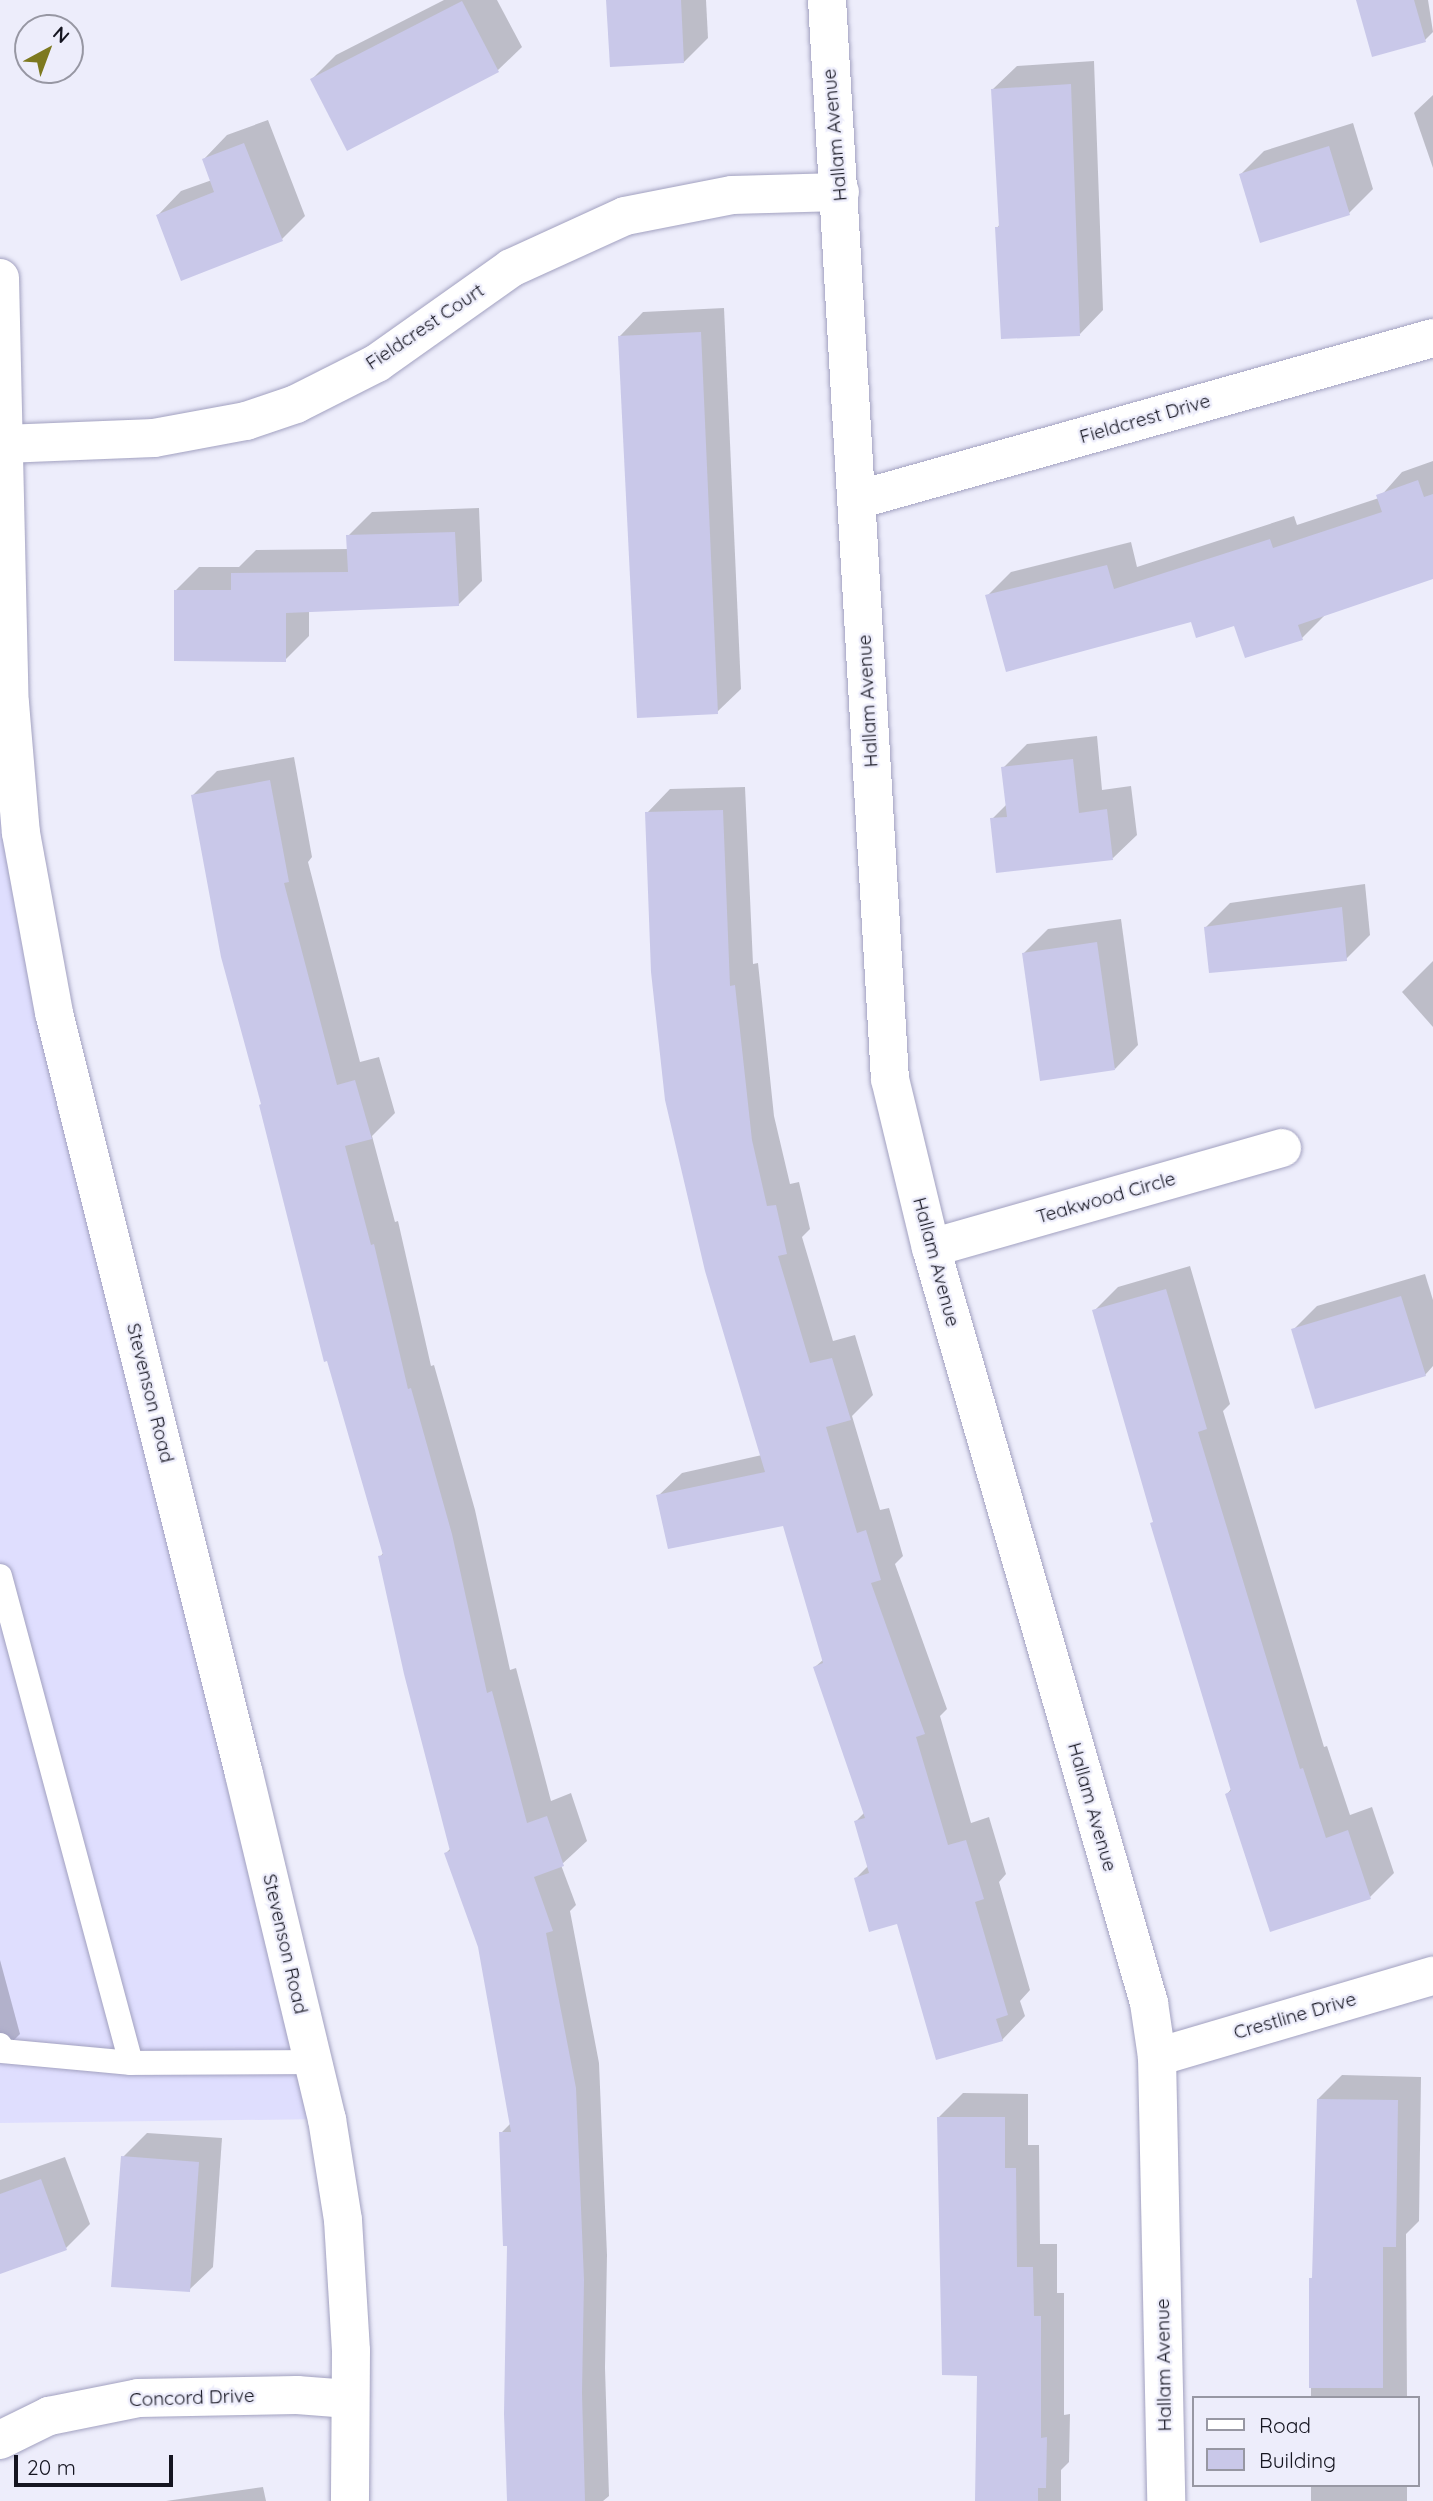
<!DOCTYPE html>
<style>
body{margin:0}
#map{position:relative;width:1433px;height:2501px;overflow:hidden;background:#ededfb;font-family:Quicksand,sans-serif}
div>[style]{position:absolute}
.built>*{inset:0;background:#dfdefe}
.shadow>*{inset:0;background:#0003}
.building>*{inset:0;background:#c9c8e9}
.roads{filter:drop-shadow(0 0 2px #a2a1c0) drop-shadow(0 0 2px #a2a1c0)}
.service>*{height:24px;margin:-12px;padding:0 12px;transform-origin:12px;border-radius:12px;background:#fff}
.minor>*{height:38px;margin:-19px;padding:0 19px;transform-origin:19px;border-radius:19px;background:#fff}
.secondary>*{height:38px;margin:-19px;padding:0 19px;transform-origin:19px;border-radius:19px;background:#fff}
span{translate:-50% -50%;white-space:nowrap;text-align:center;line-height:1.15;-webkit-text-stroke:5px #ededfb;paint-order:stroke}
.street-label{font-size:19px;color:#151520}
.legend{position:absolute;left:1192px;top:2396px;width:228px;height:91px;box-sizing:border-box;background:#ededfb;border:2px solid #9797a3;margin:0;padding:9px 12px;list-style:none;font-size:21px;color:#151520}
.legend li{display:flex;align-items:center;gap:14px;height:35px}
.legend b{width:35px;border:2px solid #9797a3}
.north{position:absolute;left:14px;top:14px;width:70px;height:70px;box-sizing:border-box;background:#ededfb;border:2px solid #9797a3;border-radius:50%;rotate:41deg;font-size:19px;font-weight:700;line-height:28px;text-align:center;color:#151520}
.north::after{content:'';display:block;margin:auto;width:24px;height:32px;background:#7d791f;clip-path:polygon(50% 0,100% 100%,50% 72%,0 100%)}
.scale{position:absolute;left:14px;top:2455px;width:159px;height:32px;box-sizing:border-box;border:4px solid #151520;border-top:0;padding-left:9px;font-size:21px;line-height:24px;white-space:nowrap;color:#151520;-webkit-text-stroke:5px #ededfb;paint-order:stroke}
</style>
<div id="map">
<div class="built">
<i style="clip-path:polygon(0 278px,21px 833px,327px 2119px,0 2123px)"></i>
</div>
<div class="shadow">
<i style="clip-path:polygon(444px 0,497px 0,522px 47px,498px 70px,312px 79px,336px 55px)"></i>
<i style="clip-path:polygon(608px 0,706px 0,708px 38px,684px 62px)"></i>
<i style="clip-path:polygon(1358px 0,1428px 0,1433px 32px,1425px 40px)"></i>
<i style="clip-path:polygon(1094px 61px,1103px 310px,1080px 334px,997px 228px,1000px 224px,993px 89px,1017px 66px)"></i>
<i style="clip-path:polygon(1433px 95px,1433px 168px,1414px 113px)"></i>
<i style="clip-path:polygon(268px 120px,305px 216px,282px 239px,158px 215px,181px 191px,212px 180px,204px 159px,227px 135px)"></i>
<i style="clip-path:polygon(1353px 123px,1373px 189px,1349px 213px,1241px 174px,1264px 151px)"></i>
<i style="clip-path:polygon(724px 308px,741px 689px,717px 712px,620px 336px,643px 312px)"></i>
<i style="clip-path:polygon(1433px 461px,1433px 577px,1326px 614px,1302px 638px,1235px 623px,987px 596px,1011px 572px,1131px 542px,1137px 567px,1294px 516px,1297px 525px,1379px 498px,1402px 472px)"></i>
<i style="clip-path:polygon(479px 508px,482px 581px,458px 605px,309px 610px,309px 636px,285px 660px,175px 591px,199px 567px,239px 567px,256px 550px,349px 549px,348px 536px,372px 512px)"></i>
<i style="clip-path:polygon(1097px 736px,1102px 790px,1131px 786px,1137px 835px,1113px 858px,992px 819px,1007px 804px,1003px 768px,1027px 744px)"></i>
<i style="clip-path:polygon(294px 757px,312px 857px,308px 862px,360px 1062px,379px 1057px,395px 1113px,372px 1136px,395px 1222px,398px 1221px,431px 1366px,434px 1365px,475px 1510px,510px 1670px,516px 1668px,551px 1801px,571px 1793px,587px 1841px,561px 1865px,576px 1905px,570px 1911px,599px 2063px,607px 2255px,605px 2368px,609px 2496px,603px 2501px,509px 2501px,509px 2244px,501px 2133px,511px 2123px,480px 1946px,446px 1853px,451px 1848px,380px 1557px,384px 1552px,263px 1103px,193px 795px,217px 771px)"></i>
<i style="clip-path:polygon(745px 787px,753px 964px,758px 963px,774px 1116px,790px 1184px,799px 1182px,810px 1229px,802px 1237px,833px 1341px,855px 1335px,873px 1395px,852px 1416px,880px 1510px,889px 1508px,903px 1556px,895px 1564px,947px 1709px,940px 1716px,971px 1823px,989px 1817px,1006px 1874px,999px 1882px,1030px 1990px,1020px 2001px,1025px 2016px,1002px 2040px,856px 1878px,868px 1866px,855px 1822px,865px 1812px,815px 1667px,824px 1659px,784px 1524px,658px 1496px,682px 1473px,762px 1455px,647px 813px,670px 789px)"></i>
<i style="clip-path:polygon(1365px 884px,1370px 935px,1346px 959px,1206px 927px,1230px 903px)"></i>
<i style="clip-path:polygon(1121px 919px,1138px 1045px,1115px 1069px,1024px 953px,1048px 929px)"></i>
<i style="clip-path:polygon(1433px 961px,1433px 1027px,1402px 992px)"></i>
<i style="clip-path:polygon(1190px 1266px,1230px 1404px,1223px 1411px,1324px 1747px,1327px 1746px,1350px 1815px,1372px 1807px,1394px 1873px,1370px 1897px,1227px 1794px,1232px 1788px,1094px 1311px,1118px 1287px)"></i>
<i style="clip-path:polygon(1425px 1274px,1433px 1300px,1433px 1366px,1425px 1375px,1293px 1330px,1317px 1306px)"></i>
<i style="clip-path:polygon(0 1960px,20px 2034px,0 2054px)"></i>
<i style="clip-path:polygon(1342px 2075px,1421px 2077px,1419px 2221px,1406px 2234px,1407px 2398px,1311px 2398px,1311px 2279px,1314px 2275px,1318px 2099px)"></i>
<i style="clip-path:polygon(963px 2093px,1028px 2094px,1028px 2145px,1039px 2145px,1040px 2244px,1057px 2244px,1057px 2293px,1064px 2293px,1064px 2415px,1070px 2414px,1069px 2462px,1061px 2470px,1061px 2501px,976px 2501px,978px 2374px,939px 2117px)"></i>
<i style="clip-path:polygon(147px 2133px,222px 2138px,213px 2267px,189px 2290px,123px 2157px)"></i>
<i style="clip-path:polygon(65px 2157px,90px 2224px,66px 2248px,0 2272px,0 2180px)"></i>
<i style="clip-path:polygon(1311px 2485px,1407px 2485px,1407px 2501px,1311px 2501px)"></i>
<i style="clip-path:polygon(263px 2487px,266px 2501px,166px 2501px)"></i>
</div>
<div class="building">
<i style="clip-path:polygon(606px 0,681px 0,684px 63px,610px 67px)"></i>
<i style="clip-path:polygon(1356px 0,1414px 0,1426px 42px,1372px 57px)"></i>
<i style="clip-path:polygon(462px 1px,499px 72px,347px 151px,310px 79px)"></i>
<i style="clip-path:polygon(1071px 84px,1080px 336px,1001px 339px,995px 227px,999px 227px,991px 89px)"></i>
<i style="clip-path:polygon(244px 143px,283px 241px,181px 281px,156px 215px,214px 192px,202px 159px)"></i>
<i style="clip-path:polygon(1329px 146px,1350px 215px,1260px 243px,1239px 174px)"></i>
<i style="clip-path:polygon(701px 332px,718px 714px,637px 718px,618px 336px)"></i>
<i style="clip-path:polygon(1418px 480px,1424px 497px,1433px 494px,1433px 579px,1298px 625px,1303px 640px,1245px 658px,1234px 626px,1196px 638px,1191px 622px,1006px 672px,985px 595px,1107px 565px,1114px 589px,1270px 539px,1273px 548px,1382px 512px,1376px 495px)"></i>
<i style="clip-path:polygon(455px 532px,459px 606px,286px 613px,286px 662px,174px 661px,174px 590px,231px 590px,231px 573px,348px 572px,346px 535px)"></i>
<i style="clip-path:polygon(1073px 759px,1079px 813px,1107px 809px,1113px 860px,996px 873px,990px 818px,1007px 817px,1001px 767px)"></i>
<i style="clip-path:polygon(270px 780px,289px 882px,284px 883px,337px 1085px,355px 1080px,372px 1139px,345px 1146px,371px 1245px,374px 1244px,408px 1389px,411px 1388px,452px 1534px,487px 1693px,492px 1691px,527px 1823px,547px 1816px,564px 1866px,534px 1877px,553px 1931px,546px 1933px,576px 2088px,584px 2280px,582px 2393px,585px 2501px,507px 2501px,504px 2414px,507px 2246px,503px 2246px,499px 2132px,511px 2132px,478px 1947px,444px 1853px,450px 1851px,404px 1674px,378px 1556px,383px 1555px,327px 1361px,324px 1362px,259px 1105px,261px 1104px,221px 957px,191px 795px)"></i>
<i style="clip-path:polygon(723px 810px,730px 986px,735px 985px,752px 1140px,767px 1206px,776px 1205px,787px 1254px,778px 1256px,810px 1363px,832px 1358px,851px 1420px,826px 1427px,857px 1533px,866px 1530px,881px 1580px,871px 1583px,925px 1734px,916px 1737px,948px 1845px,966px 1840px,984px 1899px,975px 1902px,1008px 2015px,996px 2019px,1003px 2041px,936px 2060px,897px 1924px,869px 1932px,854px 1878px,869px 1873px,854px 1821px,865px 1818px,813px 1667px,823px 1663px,783px 1526px,668px 1549px,656px 1495px,765px 1472px,705px 1271px,665px 1100px,651px 972px,645px 812px)"></i>
<i style="clip-path:polygon(1342px 907px,1347px 961px,1209px 973px,1204px 927px)"></i>
<i style="clip-path:polygon(1097px 942px,1115px 1070px,1040px 1081px,1022px 953px)"></i>
<i style="clip-path:polygon(1166px 1289px,1207px 1429px,1198px 1432px,1300px 1769px,1303px 1768px,1326px 1838px,1348px 1830px,1371px 1899px,1270px 1932px,1225px 1794px,1231px 1791px,1150px 1523px,1153px 1522px,1092px 1310px)"></i>
<i style="clip-path:polygon(1401px 1296px,1426px 1376px,1315px 1409px,1291px 1329px)"></i>
<i style="clip-path:polygon(1317px 2099px,1398px 2100px,1396px 2247px,1383px 2247px,1383px 2388px,1309px 2388px,1309px 2278px,1312px 2278px)"></i>
<i style="clip-path:polygon(937px 2117px,1005px 2117px,1005px 2168px,1016px 2168px,1017px 2267px,1033px 2267px,1034px 2316px,1041px 2316px,1041px 2438px,1047px 2437px,1046px 2488px,1038px 2488px,1038px 2501px,975px 2501px,977px 2376px,942px 2375px)"></i>
<i style="clip-path:polygon(121px 2156px,199px 2162px,190px 2292px,111px 2287px)"></i>
<i style="clip-path:polygon(41px 2179px,67px 2250px,0 2274px,0 2194px)"></i>
</div>
<div class="roads">
<div class="service">
<i style="left:0;top:1576px;width:504px;rotate:74.94deg"></i>
<i style="left:0;top:2045px;width:6px;rotate:72deg"></i>
<i style="left:2px;top:2051px;width:130px;rotate:5.3deg"></i>
<i style="left:131px;top:2063px;width:182px;rotate:-0.3deg"></i>
</div>
<div class="minor">
<i style="left:827px;top:0;width:1081px;rotate:86.66deg"></i>
<i style="left:890px;top:1079px;width:174px;rotate:76.4deg"></i>
<i style="left:931px;top:1248px;width:786px;rotate:73.89deg"></i>
<i style="left:1149px;top:2003px;width:55px;rotate:81.6deg"></i>
<i style="left:1157px;top:2057px;width:444px;rotate:88.8deg"></i>
<i style="left:4px;top:444px;width:150px;rotate:-2.3deg"></i>
<i style="left:154px;top:438px;width:94px;rotate:-10.5deg"></i>
<i style="left:246px;top:421px;width:53px;rotate:-18.8deg"></i>
<i style="left:296px;top:404px;width:91px;rotate:-26.8deg"></i>
<i style="left:377px;top:363px;width:164px;rotate:-35.3deg"></i>
<i style="left:511px;top:268px;width:125px;rotate:-24.5deg"></i>
<i style="left:625px;top:216px;width:109px;rotate:-11.1deg"></i>
<i style="left:732px;top:195px;width:108px;rotate:-1.6deg"></i>
<i style="left:857px;top:500px;width:598px;rotate:-15.71deg"></i>
<i style="left:931px;top:1248px;width:365px;rotate:-15.9deg"></i>
<i style="left:1157px;top:2057px;width:288px;rotate:-16.4deg"></i>
<i style="left:0;top:2440px;width:55px;rotate:-26.1deg"></i>
<i style="left:49px;top:2416px;width:91px;rotate:-11.4deg"></i>
<i style="left:138px;top:2398px;width:159px;rotate:-1.1deg"></i>
<i style="left:297px;top:2395px;width:52px;rotate:4.4deg"></i>
</div>
<div class="secondary">
<i style="left:0;top:278px;width:425px;rotate:88.7deg"></i>
<i style="left:10px;top:703px;width:130px;rotate:85.2deg"></i>
<i style="left:21px;top:833px;width:183px;rotate:79.6deg"></i>
<i style="left:54px;top:1013px;width:784px;rotate:75.98deg"></i>
<i style="left:244px;top:1774px;width:355px;rotate:76.5deg"></i>
<i style="left:327px;top:2119px;width:102px;rotate:81deg"></i>
<i style="left:343px;top:2220px;width:131px;rotate:86.5deg"></i>
<i style="left:351px;top:2351px;width:150px;rotate:90.4deg"></i>
</div>
</div>
<div class="street-label">
<span style="left:835px;top:135px;rotate:-95deg">Hallam Avenue</span>
<span style="left:425px;top:327px;rotate:-34deg">Fieldcrest Court</span>
<span style="left:1145px;top:419px;rotate:-16deg">Fieldcrest Drive</span>
<span style="left:868px;top:701px;rotate:-93deg">Hallam Avenue</span>
<span style="left:1106px;top:1198px;rotate:-16deg">Teakwood Circle</span>
<span style="left:936px;top:1262px;rotate:75deg">Hallam Avenue</span>
<span style="left:150px;top:1393px;rotate:76deg">Stevenson Road</span>
<span style="left:1092px;top:1807px;rotate:74deg">Hallam Avenue</span>
<span style="left:285px;top:1944px;rotate:77deg">Stevenson Road</span>
<span style="left:1295px;top:2016px;rotate:-16deg">Crestline Drive</span>
<span style="left:1164px;top:2365px;rotate:-91deg">Hallam Avenue</span>
<span style="left:192px;top:2398px;rotate:-2deg">Concord Drive</span>
</div>
<ul class="legend">
<li><b style="height:9px;background:#fff"></b>Road</li>
<li><b style="height:19px;background:#c9c8e9"></b>Building</li>
</ul>
<div class="north">N</div>
<div class="scale">20 m</div>
</div>
